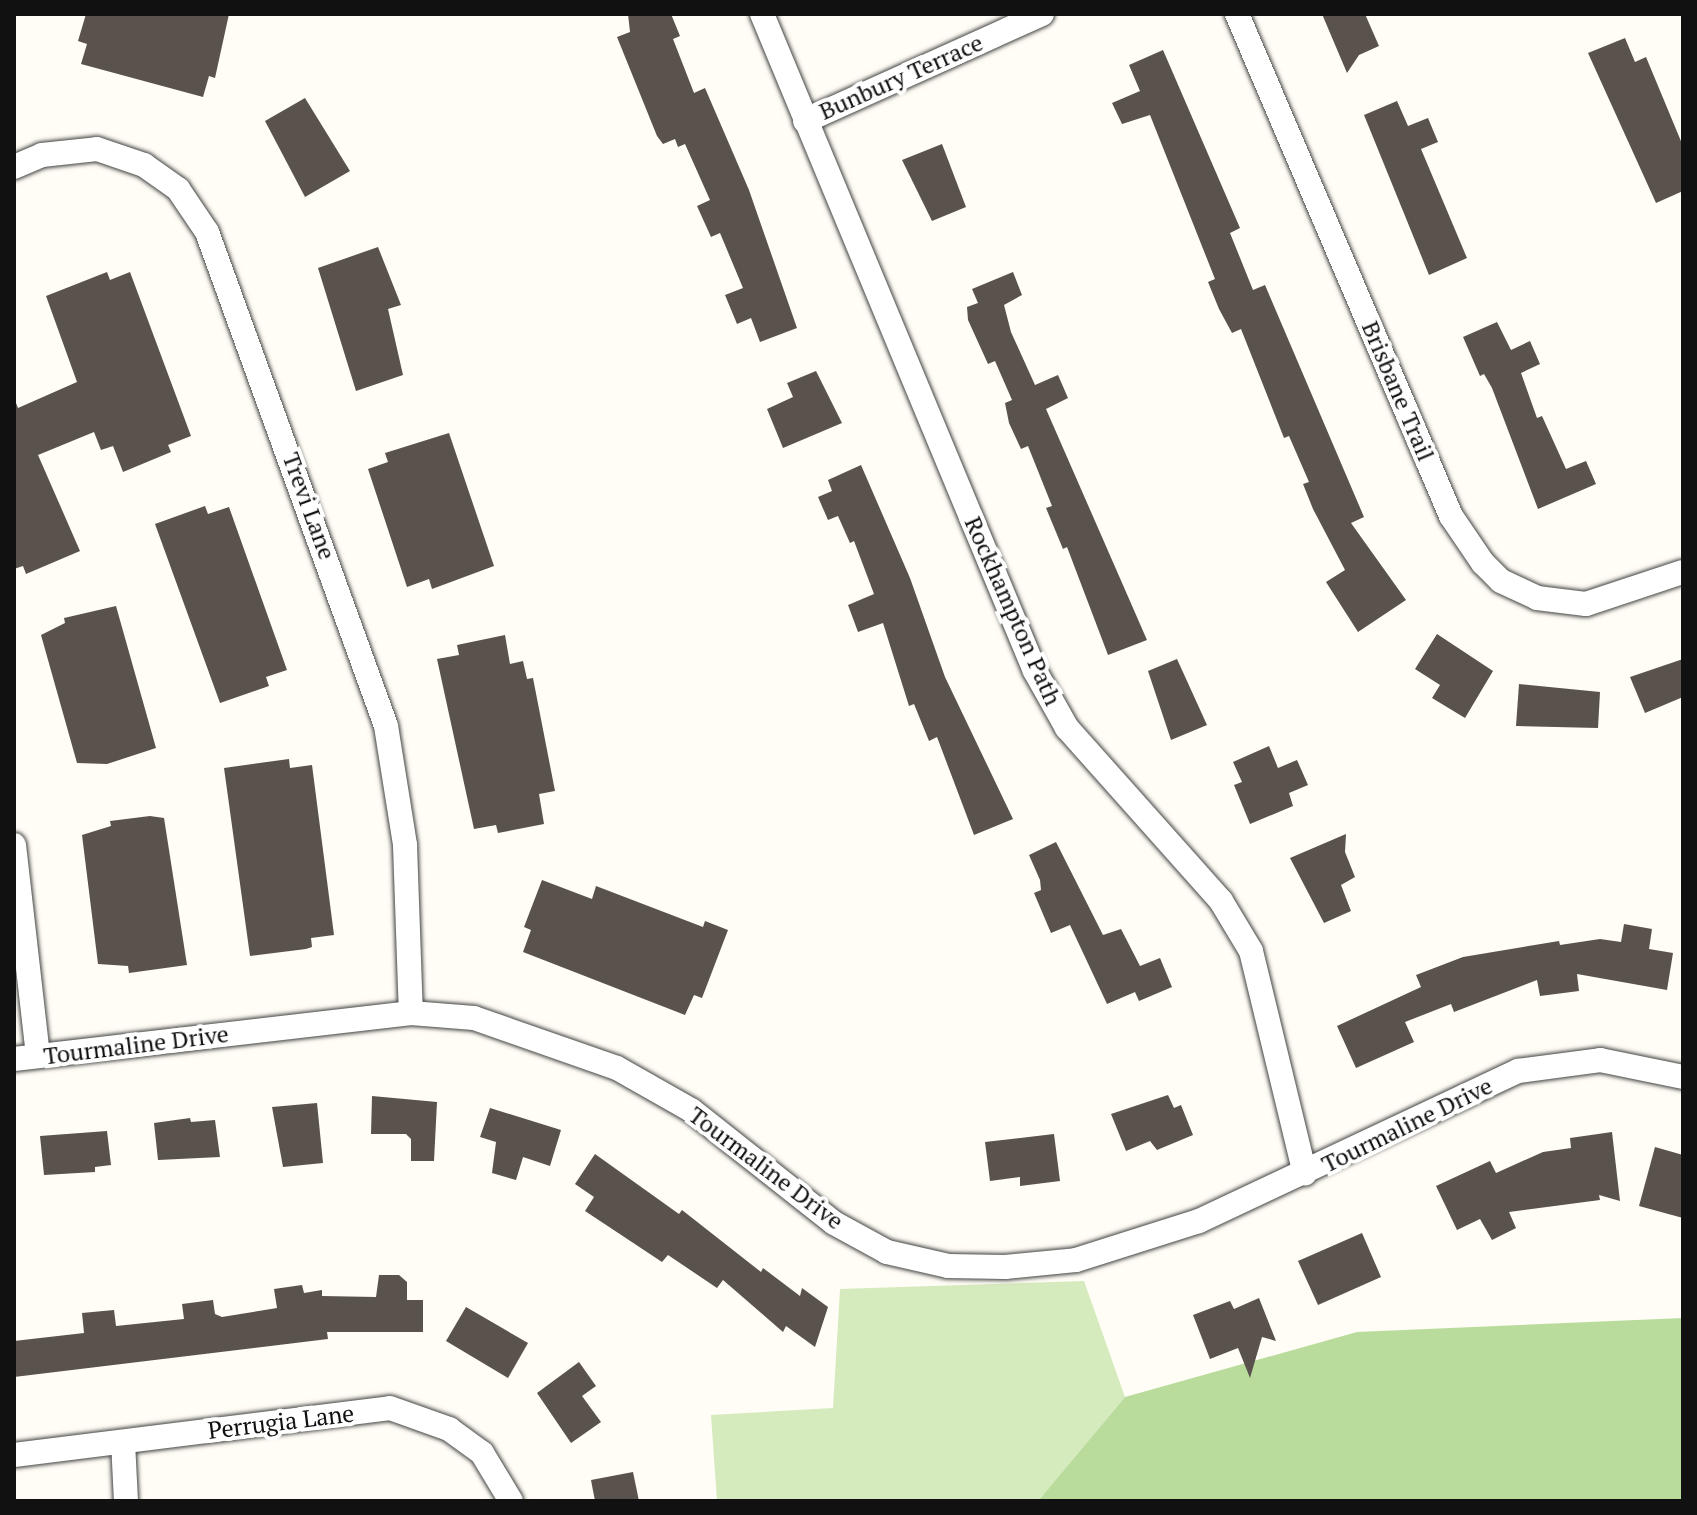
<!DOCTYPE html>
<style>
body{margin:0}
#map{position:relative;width:1697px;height:1515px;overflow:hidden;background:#fffdf5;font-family:"PT Serif",serif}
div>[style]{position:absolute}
.green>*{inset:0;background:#d5ebbd}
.forest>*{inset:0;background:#b9dc9c}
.building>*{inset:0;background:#5a524d}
.roads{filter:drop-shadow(0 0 2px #444) drop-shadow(0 0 2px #444)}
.minor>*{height:24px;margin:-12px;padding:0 12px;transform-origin:12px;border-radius:12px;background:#fff}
span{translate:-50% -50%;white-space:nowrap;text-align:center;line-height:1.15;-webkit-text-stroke:8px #fff;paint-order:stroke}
.street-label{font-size:24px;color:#111}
.frame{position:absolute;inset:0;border:16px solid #111;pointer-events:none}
</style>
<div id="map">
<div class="green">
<i style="clip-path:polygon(1084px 1281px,1125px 1397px,1038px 1501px,717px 1501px,711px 1415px,833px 1408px,840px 1289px)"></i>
</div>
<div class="forest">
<i style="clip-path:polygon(1683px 1318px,1683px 1501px,1038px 1501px,1125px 1397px,1357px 1332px)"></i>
</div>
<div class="building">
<i style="clip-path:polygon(86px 14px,229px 14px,215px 78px,209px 76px,203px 97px,81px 64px,87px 44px,78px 41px)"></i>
<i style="clip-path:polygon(628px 14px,671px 14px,680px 36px,673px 39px,694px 93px,705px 88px,749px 190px,797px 328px,760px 342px,751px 318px,737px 324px,725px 295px,743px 288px,720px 233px,711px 237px,697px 206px,710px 200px,685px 144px,678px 147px,675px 139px,663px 144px,657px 136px,617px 37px,630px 32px)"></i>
<i style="clip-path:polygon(1322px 14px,1365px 14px,1379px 46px,1359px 55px,1347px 73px)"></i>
<i style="clip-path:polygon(1625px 38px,1635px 62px,1646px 57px,1683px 146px,1683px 191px,1656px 203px,1588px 53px)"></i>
<i style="clip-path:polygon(1163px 50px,1240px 228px,1230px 233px,1253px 290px,1265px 285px,1364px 517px,1351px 523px,1406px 600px,1358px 632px,1326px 582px,1345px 570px,1313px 509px,1303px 484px,1309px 482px,1289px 436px,1284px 438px,1241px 329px,1232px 333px,1219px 309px,1208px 282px,1215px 279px,1150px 115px,1122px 124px,1112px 103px,1140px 91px,1129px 65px)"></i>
<i style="clip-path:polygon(305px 98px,350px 171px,305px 197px,265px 121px)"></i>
<i style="clip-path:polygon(1397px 101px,1408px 126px,1428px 118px,1438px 142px,1421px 149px,1467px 258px,1429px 275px,1364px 115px)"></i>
<i style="clip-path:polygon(942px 144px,966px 207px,932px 221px,902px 160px)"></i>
<i style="clip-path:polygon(378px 247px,401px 305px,388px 309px,403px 375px,356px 391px,318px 268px)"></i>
<i style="clip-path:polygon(107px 272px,110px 280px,130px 272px,191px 436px,168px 445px,171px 452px,123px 472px,113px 446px,101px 450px,94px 432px,38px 455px,80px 551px,26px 574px,23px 566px,14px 569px,14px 398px,18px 408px,77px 382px,46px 296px)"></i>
<i style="clip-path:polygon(1013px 272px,1022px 295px,1004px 305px,1011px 332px,1035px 385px,1058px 375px,1068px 398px,1046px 409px,1147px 640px,1108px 655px,1067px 547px,1063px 549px,1046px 508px,1052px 506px,1028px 446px,1021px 449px,1009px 423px,1005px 403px,1012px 400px,995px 361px,988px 364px,968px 320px,967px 307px,978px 303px,972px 289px)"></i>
<i style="clip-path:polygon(1497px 322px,1511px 350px,1530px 341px,1540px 364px,1521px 373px,1537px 418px,1542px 416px,1566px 469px,1586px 461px,1596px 484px,1538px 509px,1492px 388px,1484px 374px,1480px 376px,1463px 337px)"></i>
<i style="clip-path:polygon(816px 371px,842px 423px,783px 448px,767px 409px,793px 397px,787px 383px)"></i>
<i style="clip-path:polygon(449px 433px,494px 566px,432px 589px,429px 579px,407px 587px,368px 469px,388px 462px,385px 453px)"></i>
<i style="clip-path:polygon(861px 465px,910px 578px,945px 677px,1013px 819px,974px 835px,937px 737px,929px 741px,914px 704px,909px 706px,883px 623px,858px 632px,848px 605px,874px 594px,854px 541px,850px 543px,838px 516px,828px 520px,818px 497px,832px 491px,828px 480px)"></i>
<i style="clip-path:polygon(205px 506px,208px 514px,229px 507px,287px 670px,266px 677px,269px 686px,220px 703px,155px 524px)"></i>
<i style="clip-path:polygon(116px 606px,156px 748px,107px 764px,77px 763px,41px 635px,65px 623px,64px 618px)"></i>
<i style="clip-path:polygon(1437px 634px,1493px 671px,1465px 718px,1432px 698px,1440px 685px,1415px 669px)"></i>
<i style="clip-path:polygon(505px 635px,510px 664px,523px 661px,527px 679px,533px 678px,555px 791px,539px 794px,544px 824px,498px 833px,496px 825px,474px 829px,437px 659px,459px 655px,457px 645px)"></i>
<i style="clip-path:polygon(1177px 659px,1207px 725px,1171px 740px,1148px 671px)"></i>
<i style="clip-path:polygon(1683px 659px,1683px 697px,1645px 713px,1630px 677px)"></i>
<i style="clip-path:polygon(1519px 684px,1600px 692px,1598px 728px,1516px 726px)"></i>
<i style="clip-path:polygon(1269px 746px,1278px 768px,1297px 760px,1308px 785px,1289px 793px,1293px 806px,1250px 824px,1234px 785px,1242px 782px,1233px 762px)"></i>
<i style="clip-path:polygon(289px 759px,290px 768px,312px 765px,334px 935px,311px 938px,312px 947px,306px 949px,250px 956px,224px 768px)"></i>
<i style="clip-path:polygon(150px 816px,164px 818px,187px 965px,129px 973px,128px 966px,98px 964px,82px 835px,111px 826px,110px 821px)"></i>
<i style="clip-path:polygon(1346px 834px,1345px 852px,1355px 877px,1341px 885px,1351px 911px,1324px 923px,1290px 858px)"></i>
<i style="clip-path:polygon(1056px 842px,1103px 935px,1121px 929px,1140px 966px,1160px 958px,1172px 987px,1139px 1001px,1135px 992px,1107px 1004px,1070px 925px,1051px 933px,1034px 893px,1041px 890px,1040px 880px,1029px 855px)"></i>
<i style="clip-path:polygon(542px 880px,592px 899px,596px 886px,703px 927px,705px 921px,728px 930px,702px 998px,694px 995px,685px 1015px,523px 952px,531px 930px,524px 927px)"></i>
<i style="clip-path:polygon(1624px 924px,1652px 929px,1649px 949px,1673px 953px,1667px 990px,1577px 974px,1579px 991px,1540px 996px,1537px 980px,1454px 1012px,1451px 1004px,1405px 1022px,1414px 1042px,1356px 1068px,1337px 1026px,1421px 987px,1416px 975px,1463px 957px,1559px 941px,1560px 945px,1600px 939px,1621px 942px)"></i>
<i style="clip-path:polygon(1168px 1095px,1174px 1108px,1181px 1105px,1193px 1135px,1157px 1150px,1150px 1141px,1126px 1151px,1111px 1114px)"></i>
<i style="clip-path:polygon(372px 1096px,437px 1102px,434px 1161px,411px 1161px,411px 1139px,406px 1134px,371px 1134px)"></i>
<i style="clip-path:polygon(317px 1103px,323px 1163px,283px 1167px,272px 1107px)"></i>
<i style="clip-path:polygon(490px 1108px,561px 1130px,550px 1166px,523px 1157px,516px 1180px,492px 1173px,496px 1142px,480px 1137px)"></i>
<i style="clip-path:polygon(190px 1118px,191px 1122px,215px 1120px,220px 1157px,158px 1160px,154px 1123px)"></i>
<i style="clip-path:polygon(107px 1131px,111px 1165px,95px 1167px,95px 1172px,44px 1175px,40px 1136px)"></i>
<i style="clip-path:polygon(1612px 1132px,1620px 1201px,1599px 1195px,1600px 1200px,1509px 1212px,1516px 1228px,1492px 1240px,1480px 1219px,1457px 1230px,1436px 1186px,1490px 1161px,1496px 1173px,1543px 1152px,1571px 1148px,1570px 1138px)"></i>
<i style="clip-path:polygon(1054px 1134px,1060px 1181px,1020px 1186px,1020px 1177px,990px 1181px,985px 1142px)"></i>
<i style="clip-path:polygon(1655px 1147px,1683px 1155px,1683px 1218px,1639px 1206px)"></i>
<i style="clip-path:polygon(595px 1154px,679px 1214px,682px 1210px,761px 1272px,763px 1268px,800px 1296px,802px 1288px,828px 1307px,815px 1347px,786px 1326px,783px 1332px,723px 1280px,717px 1288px,668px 1255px,662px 1262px,585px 1211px,594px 1197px,575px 1184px)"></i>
<i style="clip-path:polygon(1362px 1233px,1381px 1277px,1318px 1305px,1298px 1261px)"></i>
<i style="clip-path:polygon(379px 1275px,399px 1275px,407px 1282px,407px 1300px,423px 1300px,423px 1332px,327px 1332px,328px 1339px,14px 1377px,14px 1341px,84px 1333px,82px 1313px,114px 1310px,116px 1326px,184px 1319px,182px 1304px,213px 1300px,215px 1314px,222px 1317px,277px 1308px,274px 1289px,302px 1285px,304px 1293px,322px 1290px,322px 1296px,376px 1297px)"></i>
<i style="clip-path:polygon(1259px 1298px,1276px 1341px,1262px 1337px,1250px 1378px,1238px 1348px,1210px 1359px,1193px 1315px,1230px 1301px,1234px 1309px)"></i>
<i style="clip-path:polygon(466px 1307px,528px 1343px,508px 1378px,446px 1341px)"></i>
<i style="clip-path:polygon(579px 1362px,596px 1386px,582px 1396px,601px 1422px,571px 1443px,537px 1393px)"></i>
<i style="clip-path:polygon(633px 1472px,639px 1501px,595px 1501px,591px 1480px)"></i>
</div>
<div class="roads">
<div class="minor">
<i style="left:762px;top:14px;width:711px;rotate:67.44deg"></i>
<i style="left:1035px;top:671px;width:65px;rotate:60.7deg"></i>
<i style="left:1067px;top:728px;width:232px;rotate:48.3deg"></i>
<i style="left:1221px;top:901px;width:58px;rotate:59deg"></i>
<i style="left:1251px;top:951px;width:229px;rotate:76.4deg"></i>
<i style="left:1237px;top:14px;width:546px;rotate:66.91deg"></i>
<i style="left:1451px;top:516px;width:57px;rotate:55.8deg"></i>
<i style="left:1483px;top:563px;width:25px;rotate:45deg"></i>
<i style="left:1501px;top:581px;width:40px;rotate:25deg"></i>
<i style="left:1537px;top:598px;width:49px;rotate:7deg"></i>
<i style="left:1586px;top:604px;width:102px;rotate:-18.3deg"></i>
<i style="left:805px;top:121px;width:260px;rotate:-24.3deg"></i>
<i style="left:14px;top:167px;width:30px;rotate:-23deg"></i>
<i style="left:42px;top:155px;width:55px;rotate:-6.2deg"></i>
<i style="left:97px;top:149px;width:50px;rotate:18.8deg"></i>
<i style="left:144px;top:165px;width:42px;rotate:35.2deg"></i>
<i style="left:178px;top:189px;width:52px;rotate:56deg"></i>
<i style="left:207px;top:232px;width:525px;rotate:70.08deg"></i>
<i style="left:386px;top:726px;width:121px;rotate:80.9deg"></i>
<i style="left:405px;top:845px;width:168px;rotate:88deg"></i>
<i style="left:14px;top:845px;width:212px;rotate:83.5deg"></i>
<i style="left:14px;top:1059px;width:400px;rotate:-6.6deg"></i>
<i style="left:411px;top:1013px;width:63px;rotate:4.5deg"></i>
<i style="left:474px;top:1018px;width:151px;rotate:19.3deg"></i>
<i style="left:617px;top:1068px;width:85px;rotate:29.6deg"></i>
<i style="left:691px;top:1110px;width:182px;rotate:38.3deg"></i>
<i style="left:834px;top:1223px;width:60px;rotate:28.7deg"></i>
<i style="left:887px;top:1252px;width:63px;rotate:12.9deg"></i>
<i style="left:948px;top:1266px;width:57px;rotate:1deg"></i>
<i style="left:1005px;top:1267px;width:71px;rotate:-5.6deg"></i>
<i style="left:1076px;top:1260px;width:129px;rotate:-17.6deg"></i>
<i style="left:1199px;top:1221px;width:353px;rotate:-25.2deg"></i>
<i style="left:1518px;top:1071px;width:83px;rotate:-7.6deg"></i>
<i style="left:1600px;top:1060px;width:85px;rotate:11.6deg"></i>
<i style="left:123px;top:1442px;width:59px;rotate:87.1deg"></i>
<i style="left:14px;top:1455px;width:379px;rotate:-7.1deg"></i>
<i style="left:390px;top:1408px;width:63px;rotate:19.6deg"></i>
<i style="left:449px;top:1429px;width:41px;rotate:36deg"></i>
<i style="left:482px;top:1453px;width:56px;rotate:58.9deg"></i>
</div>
</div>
<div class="street-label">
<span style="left:901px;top:77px;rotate:-24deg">Bunbury Terrace</span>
<span style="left:1398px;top:391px;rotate:67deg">Brisbane Trail</span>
<span style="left:309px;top:506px;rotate:70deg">Trevi Lane</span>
<span style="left:1013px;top:611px;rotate:66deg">Rockhampton Path</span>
<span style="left:136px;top:1045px;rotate:-7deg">Tourmaline Drive</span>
<span style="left:1407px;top:1125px;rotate:-26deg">Tourmaline Drive</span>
<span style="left:766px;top:1168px;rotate:37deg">Tourmaline Drive</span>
<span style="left:281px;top:1422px;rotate:-7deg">Perrugia Lane</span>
</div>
<div class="frame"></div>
</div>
